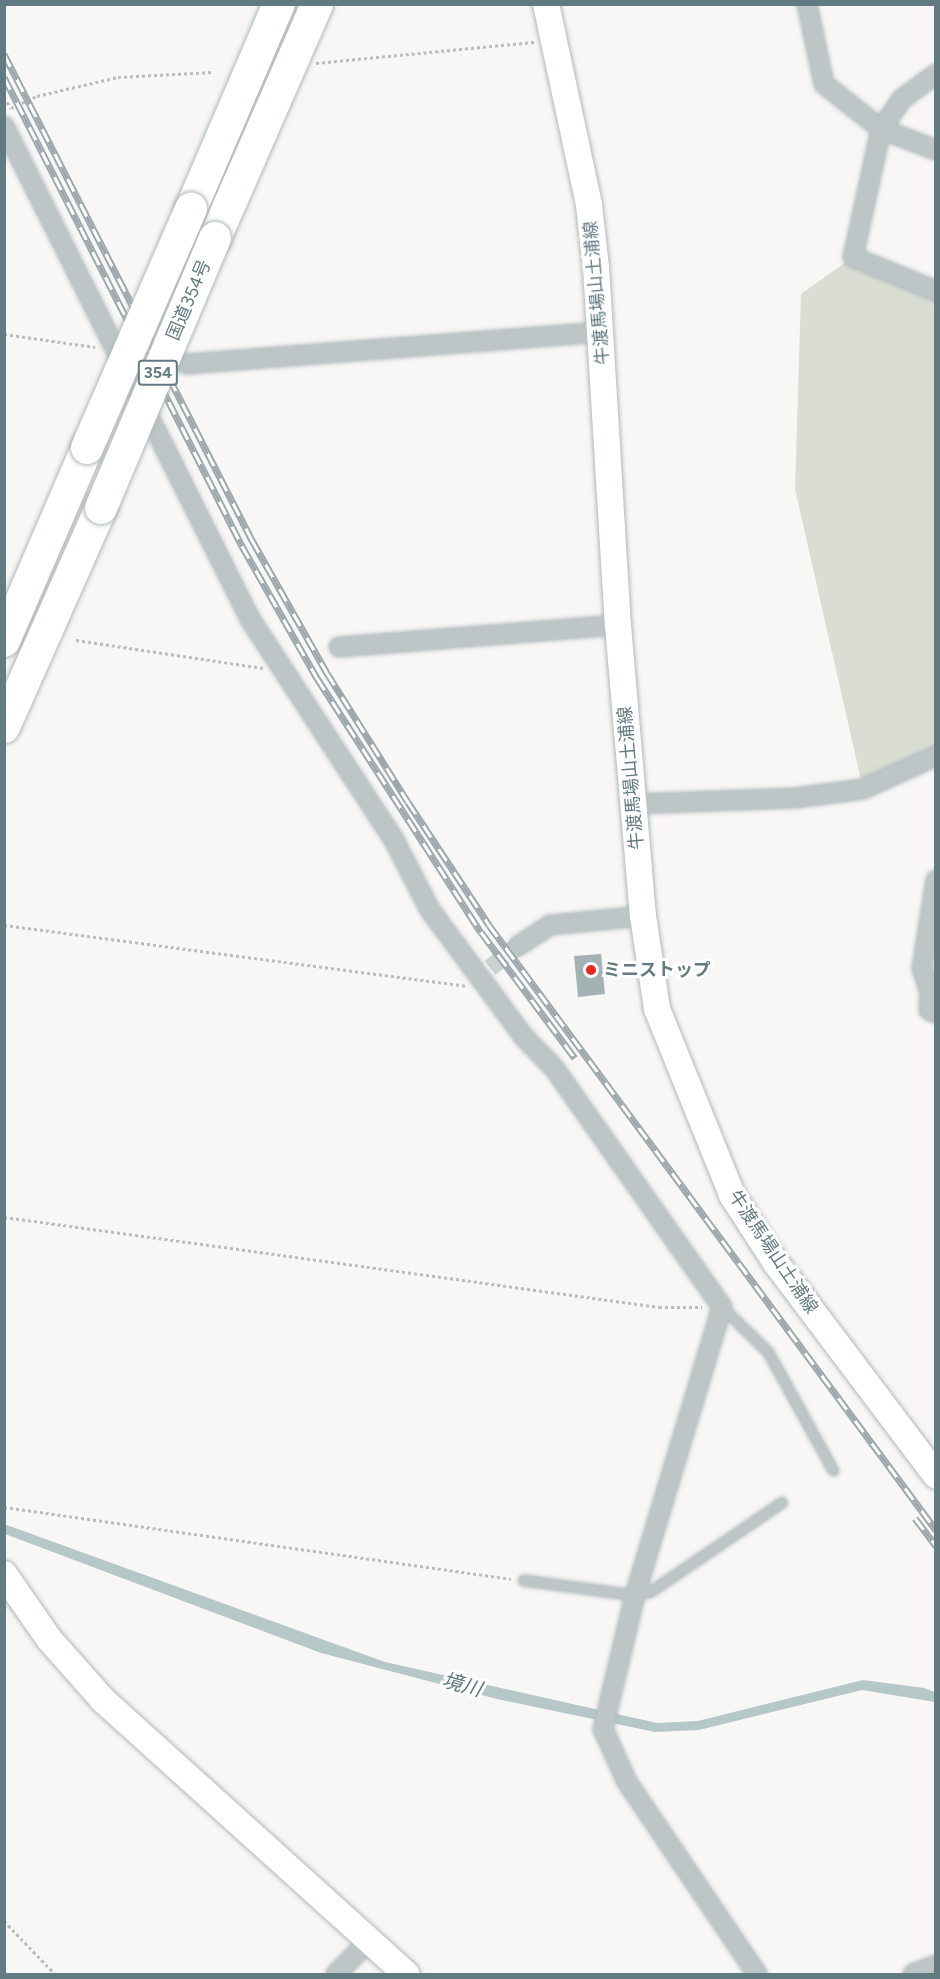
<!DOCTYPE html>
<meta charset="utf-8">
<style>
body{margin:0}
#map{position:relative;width:940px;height:1979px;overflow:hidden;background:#f8f7f5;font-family:Figtree,"Noto Sans JP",sans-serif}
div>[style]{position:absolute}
.green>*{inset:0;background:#d9ddd4}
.water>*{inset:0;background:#b6c7c8}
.building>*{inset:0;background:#a5b2b5}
.street-tunnel>*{height:18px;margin-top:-9px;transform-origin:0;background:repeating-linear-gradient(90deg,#cbd2d2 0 18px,transparent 0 27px)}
.path>*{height:3px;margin-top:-1.5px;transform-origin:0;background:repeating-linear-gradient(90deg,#b8bdbf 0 3px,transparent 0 6px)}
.roads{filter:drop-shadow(0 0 2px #b0b9bc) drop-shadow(0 0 2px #b0b9bc)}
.lane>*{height:9px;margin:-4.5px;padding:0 4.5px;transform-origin:4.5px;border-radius:4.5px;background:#bec5c7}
.street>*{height:18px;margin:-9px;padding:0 9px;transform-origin:9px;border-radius:9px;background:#bec5c7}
.secondary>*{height:26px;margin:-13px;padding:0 13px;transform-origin:13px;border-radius:13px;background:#fff}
.highway>*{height:32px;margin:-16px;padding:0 16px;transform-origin:16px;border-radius:16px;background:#fff}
.rail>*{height:7px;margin-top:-3.5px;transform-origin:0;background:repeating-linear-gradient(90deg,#fff 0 14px,#9da8ac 0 28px);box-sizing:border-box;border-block:2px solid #9da8ac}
.bridges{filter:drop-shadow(0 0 2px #b1b8ba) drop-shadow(0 0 2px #b1b8ba)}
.highway-bridge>*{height:32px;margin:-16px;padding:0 16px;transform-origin:16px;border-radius:16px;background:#fff}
.dots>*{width:16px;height:16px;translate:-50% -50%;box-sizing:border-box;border:3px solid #fff;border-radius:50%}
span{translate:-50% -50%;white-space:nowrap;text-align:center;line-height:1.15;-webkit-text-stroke:6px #fff;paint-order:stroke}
.shield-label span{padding:2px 4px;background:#fff;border:2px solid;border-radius:4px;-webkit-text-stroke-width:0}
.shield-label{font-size:16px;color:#627a81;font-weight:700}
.street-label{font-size:18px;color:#627a81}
.poi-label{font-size:18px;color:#627a81;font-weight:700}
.left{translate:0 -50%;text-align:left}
.water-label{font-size:20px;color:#5c797c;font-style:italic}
.frame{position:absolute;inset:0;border:6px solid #627a81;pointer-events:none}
</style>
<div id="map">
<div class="green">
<i style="clip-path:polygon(853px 257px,935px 291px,935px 756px,863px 789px,795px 489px,801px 294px)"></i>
</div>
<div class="water">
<i style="clip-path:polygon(4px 1524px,385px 1662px,657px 1723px,698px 1721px,863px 1680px,924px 1688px,935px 1692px,935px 1702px,862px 1690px,699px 1730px,655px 1732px,497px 1699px,321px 1653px,5px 1534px)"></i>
</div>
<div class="building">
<i style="clip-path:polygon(601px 954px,605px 994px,578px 997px,574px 956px)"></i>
</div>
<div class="street-tunnel">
<i style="left:490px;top:968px;width:36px;rotate:-38deg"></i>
</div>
<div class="path">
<i style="left:316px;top:63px;width:219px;rotate:-5.5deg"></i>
<i style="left:4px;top:97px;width:13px;rotate:58deg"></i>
<i style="left:11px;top:108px;width:29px;rotate:-25deg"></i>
<i style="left:37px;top:96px;width:83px;rotate:-13.2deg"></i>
<i style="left:118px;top:77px;width:95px;rotate:-3deg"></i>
<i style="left:4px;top:334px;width:92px;rotate:8.1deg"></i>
<i style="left:76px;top:640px;width:189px;rotate:8.5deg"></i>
<i style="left:4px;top:925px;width:466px;rotate:7.5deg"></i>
<i style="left:4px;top:1217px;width:661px;rotate:7.82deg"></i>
<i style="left:659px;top:1307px;width:43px"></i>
<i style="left:4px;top:1507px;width:512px;rotate:8.08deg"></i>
<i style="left:4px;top:1921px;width:74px;rotate:46.1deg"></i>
</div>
<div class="roads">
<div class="lane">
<i style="left:722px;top:1307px;width:64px;rotate:44.4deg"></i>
<i style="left:768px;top:1352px;width:135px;rotate:61.2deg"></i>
<i style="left:523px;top:1580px;width:113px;rotate:7.6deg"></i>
<i style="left:635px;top:1595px;width:16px;rotate:-14deg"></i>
<i style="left:651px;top:1591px;width:158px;rotate:-34.2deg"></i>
</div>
<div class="street">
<i style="left:807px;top:4px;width:82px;rotate:78deg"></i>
<i style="left:824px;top:84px;width:73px;rotate:38.3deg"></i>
<i style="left:881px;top:129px;width:59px;rotate:20.9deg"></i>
<i style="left:936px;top:74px;width:42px;rotate:143.7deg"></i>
<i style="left:902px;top:99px;width:37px;rotate:125deg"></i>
<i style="left:881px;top:129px;width:131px;rotate:102.3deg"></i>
<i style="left:853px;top:257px;width:90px;rotate:22.3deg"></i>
<i style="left:4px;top:126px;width:551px;rotate:63.48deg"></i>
<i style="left:250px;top:619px;width:262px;rotate:56.9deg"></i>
<i style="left:393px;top:838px;width:81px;rotate:62.8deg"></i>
<i style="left:430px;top:910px;width:158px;rotate:53.5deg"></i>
<i style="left:524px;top:1037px;width:43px;rotate:45.9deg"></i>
<i style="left:554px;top:1068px;width:292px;rotate:54.9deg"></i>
<i style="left:722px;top:1307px;width:301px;rotate:106.8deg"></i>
<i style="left:635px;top:1595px;width:138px;rotate:103.4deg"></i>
<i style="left:603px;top:1729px;width:58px;rotate:65.6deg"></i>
<i style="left:627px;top:1782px;width:232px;rotate:55.9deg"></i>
<i style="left:186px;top:364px;width:418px;rotate:-4.4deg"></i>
<i style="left:339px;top:647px;width:280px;rotate:-4.5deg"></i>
<i style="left:634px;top:804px;width:161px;rotate:-2.1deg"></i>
<i style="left:795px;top:798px;width:69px;rotate:-7.5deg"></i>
<i style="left:863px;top:789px;width:80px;rotate:-24.3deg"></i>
<i style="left:936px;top:880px;width:89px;rotate:99deg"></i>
<i style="left:922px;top:968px;width:25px;rotate:72deg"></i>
<i style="left:930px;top:992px;width:18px;rotate:93deg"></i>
<i style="left:929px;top:1010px;width:8px;rotate:23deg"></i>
<i style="left:518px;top:946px;width:38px;rotate:-33deg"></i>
<i style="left:550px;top:925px;width:93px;rotate:-5.5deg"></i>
<i style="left:336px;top:1974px;width:47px;rotate:-45deg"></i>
<i style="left:913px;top:1974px;width:25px;rotate:-21deg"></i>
</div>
<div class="secondary">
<i style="left:546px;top:4px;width:206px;rotate:77.9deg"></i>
<i style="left:589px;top:205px;width:62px;rotate:83.6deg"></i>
<i style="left:596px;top:267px;width:359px;rotate:86.5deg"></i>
<i style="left:618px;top:625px;width:292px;rotate:85.1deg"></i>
<i style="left:643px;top:916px;width:94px;rotate:81.4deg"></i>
<i style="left:657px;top:1009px;width:201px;rotate:68deg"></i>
<i style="left:732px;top:1195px;width:81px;rotate:57.1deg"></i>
<i style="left:776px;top:1263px;width:266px;rotate:53deg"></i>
<i style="left:4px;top:1574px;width:79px;rotate:55.3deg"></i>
<i style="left:49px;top:1639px;width:81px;rotate:48.5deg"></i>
<i style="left:103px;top:1700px;width:409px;rotate:42.1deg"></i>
</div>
<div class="highway">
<i style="left:191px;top:209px;width:223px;rotate:-66.8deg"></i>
<i style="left:215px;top:238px;width:255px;rotate:-66.4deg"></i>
<i style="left:4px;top:641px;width:210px;rotate:-66.7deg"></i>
<i style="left:4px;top:727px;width:240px;rotate:-66.1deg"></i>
</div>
</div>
<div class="rail">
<i style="left:4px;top:54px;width:546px;rotate:62.97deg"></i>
<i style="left:252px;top:540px;width:153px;rotate:60.6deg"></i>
<i style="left:327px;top:673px;width:152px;rotate:57.9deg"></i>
<i style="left:408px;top:802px;width:147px;rotate:56.6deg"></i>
<i style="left:489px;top:925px;width:752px;rotate:53.54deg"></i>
<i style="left:4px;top:77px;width:526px;rotate:63.09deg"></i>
<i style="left:242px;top:546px;width:152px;rotate:60.4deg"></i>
<i style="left:317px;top:678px;width:302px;rotate:57.2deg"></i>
<i style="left:481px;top:932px;width:157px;rotate:53.3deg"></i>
<i style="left:915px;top:1518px;width:35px;rotate:53deg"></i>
</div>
<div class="bridges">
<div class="highway-bridge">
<i style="left:87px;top:448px;width:261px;rotate:-66.5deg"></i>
<i style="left:101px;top:508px;width:293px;rotate:-67.1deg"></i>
</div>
</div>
<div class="dots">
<i style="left:591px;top:970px;background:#e92a23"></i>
</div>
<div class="shield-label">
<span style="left:158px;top:373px">354</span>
</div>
<div class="street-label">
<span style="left:597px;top:293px;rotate:-95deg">牛渡馬場山土浦線</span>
<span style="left:189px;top:300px;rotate:-67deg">国道354号</span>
<span style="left:631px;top:778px;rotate:-95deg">牛渡馬場山土浦線</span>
<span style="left:773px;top:1252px;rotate:56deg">牛渡馬場山土浦線</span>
</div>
<div class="poi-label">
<span class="left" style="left:603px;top:970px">ミニストップ</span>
</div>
<div class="water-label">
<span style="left:462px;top:1685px;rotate:15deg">境川</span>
</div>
<div class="frame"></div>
</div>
